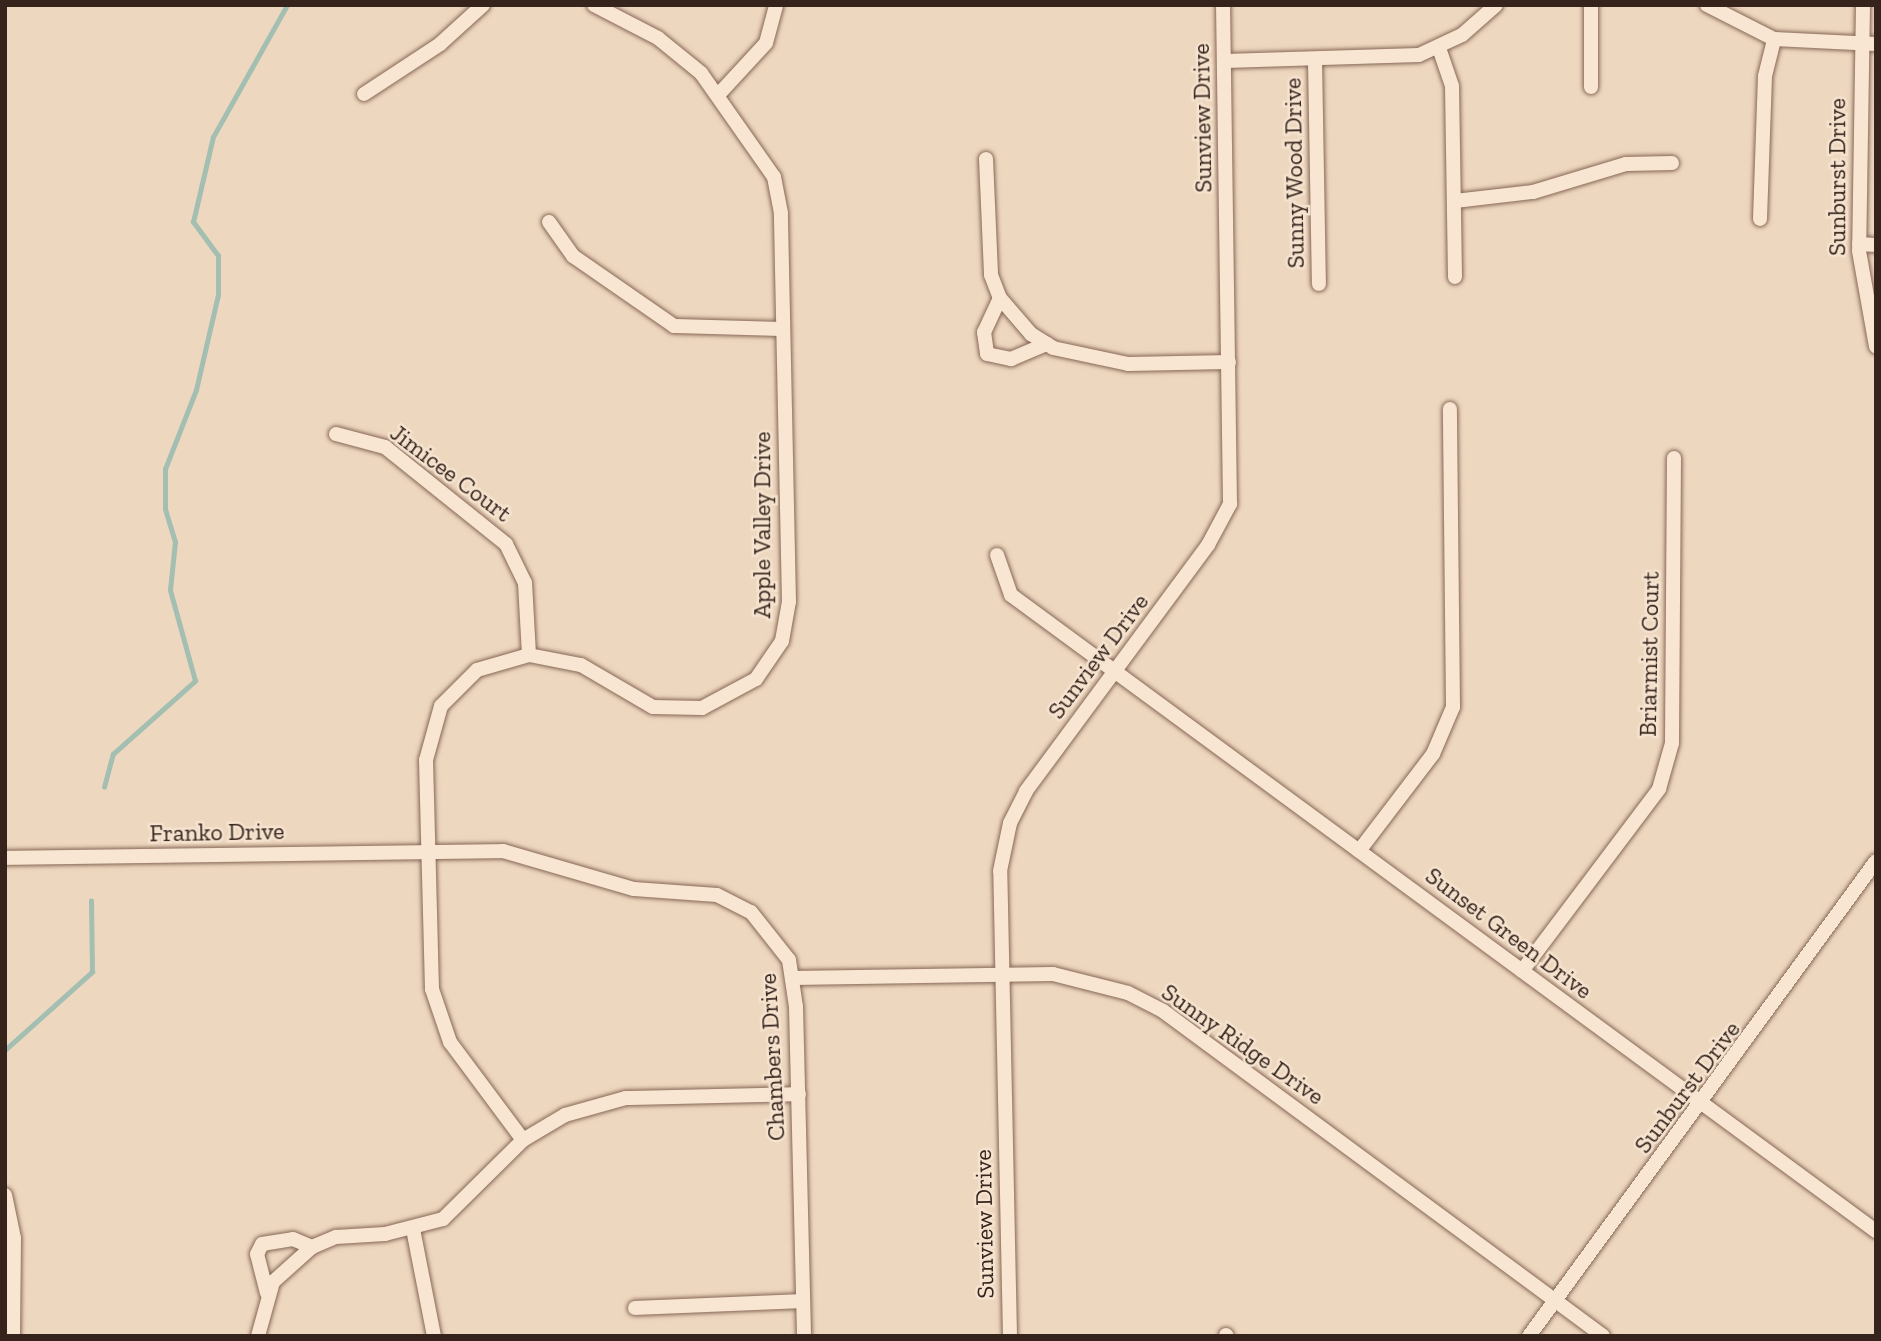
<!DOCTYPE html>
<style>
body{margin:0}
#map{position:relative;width:1881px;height:1341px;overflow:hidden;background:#eed7bf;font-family:"Zilla Slab",serif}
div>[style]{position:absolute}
.stream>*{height:4.5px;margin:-2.25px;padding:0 2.25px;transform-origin:2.25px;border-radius:2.25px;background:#a2bfb2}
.roads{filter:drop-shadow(0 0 2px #866857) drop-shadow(0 0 2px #866857)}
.minor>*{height:14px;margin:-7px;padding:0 7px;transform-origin:7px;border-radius:7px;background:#f9e6d2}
span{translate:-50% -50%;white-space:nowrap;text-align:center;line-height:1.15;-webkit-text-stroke:5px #f5e3cf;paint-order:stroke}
.street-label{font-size:24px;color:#36241c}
.frame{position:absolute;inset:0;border:7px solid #36241c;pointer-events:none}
</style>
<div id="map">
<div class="stream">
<i style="left:104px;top:787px;width:34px;rotate:-75deg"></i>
<i style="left:113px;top:754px;width:110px;rotate:-41.7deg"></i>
<i style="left:195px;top:681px;width:94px;rotate:-105.4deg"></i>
<i style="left:170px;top:590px;width:48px;rotate:-84.1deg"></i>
<i style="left:175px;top:542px;width:34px;rotate:-107deg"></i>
<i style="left:165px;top:509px;width:40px;rotate:-90deg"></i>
<i style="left:165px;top:469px;width:85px;rotate:-68.6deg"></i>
<i style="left:196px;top:390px;width:98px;rotate:-77deg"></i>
<i style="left:218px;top:295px;width:39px;rotate:-90deg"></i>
<i style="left:218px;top:256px;width:42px;rotate:-126.3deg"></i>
<i style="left:193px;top:222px;width:87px;rotate:-76.8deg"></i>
<i style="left:213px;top:137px;width:151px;rotate:-60.7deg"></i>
<i style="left:5px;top:1050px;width:117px;rotate:-41.9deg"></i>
<i style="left:92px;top:972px;width:71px;rotate:-90.8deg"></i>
</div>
<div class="roads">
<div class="minor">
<i style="left:1707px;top:5px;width:75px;rotate:26.9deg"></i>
<i style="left:1774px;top:39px;width:102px;rotate:2.8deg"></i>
<i style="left:1863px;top:5px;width:246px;rotate:90.9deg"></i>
<i style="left:1859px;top:251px;width:97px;rotate:79.9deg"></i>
<i style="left:1439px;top:48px;width:40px;rotate:71.1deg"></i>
<i style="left:1452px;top:86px;width:191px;rotate:89.1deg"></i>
<i style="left:1315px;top:60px;width:224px;rotate:89deg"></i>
<i style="left:1225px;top:61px;width:194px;rotate:-1.8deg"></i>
<i style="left:1419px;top:55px;width:47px;rotate:-24.9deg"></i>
<i style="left:1462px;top:35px;width:45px;rotate:-41.4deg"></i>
<i style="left:1591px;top:87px;width:82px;rotate:-90deg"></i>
<i style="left:364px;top:94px;width:91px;rotate:-33.3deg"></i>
<i style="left:440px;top:44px;width:58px;rotate:-42.2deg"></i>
<i style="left:719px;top:94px;width:69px;rotate:-47.3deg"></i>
<i style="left:766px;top:43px;width:39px;rotate:-75deg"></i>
<i style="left:986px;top:159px;width:116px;rotate:87.5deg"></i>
<i style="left:991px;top:275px;width:25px;rotate:69deg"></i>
<i style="left:1000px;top:298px;width:48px;rotate:49.3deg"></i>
<i style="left:1031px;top:334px;width:26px;rotate:32deg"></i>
<i style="left:1053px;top:348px;width:77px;rotate:12deg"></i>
<i style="left:1128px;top:364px;width:101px;rotate:-1.1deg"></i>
<i style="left:1455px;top:201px;width:79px;rotate:-6.6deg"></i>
<i style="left:1533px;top:192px;width:97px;rotate:-16.8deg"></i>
<i style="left:1626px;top:164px;width:46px;rotate:-1.2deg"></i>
<i style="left:1760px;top:219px;width:143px;rotate:-88deg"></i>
<i style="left:1765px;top:76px;width:38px;rotate:-76deg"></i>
<i style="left:549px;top:222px;width:42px;rotate:54.8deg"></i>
<i style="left:573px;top:256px;width:123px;rotate:34.7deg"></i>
<i style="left:674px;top:326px;width:109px;rotate:1.6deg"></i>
<i style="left:1859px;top:244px;width:17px;rotate:3deg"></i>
<i style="left:1000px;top:298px;width:38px;rotate:115deg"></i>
<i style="left:984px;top:332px;width:22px;rotate:82deg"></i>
<i style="left:987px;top:354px;width:25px;rotate:12deg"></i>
<i style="left:1011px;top:359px;width:39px;rotate:-23deg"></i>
<i style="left:336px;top:434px;width:51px;rotate:14.9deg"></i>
<i style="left:385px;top:447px;width:155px;rotate:38.7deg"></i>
<i style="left:506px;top:544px;width:43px;rotate:64deg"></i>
<i style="left:525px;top:583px;width:72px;rotate:86.8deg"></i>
<i style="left:997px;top:555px;width:42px;rotate:70.7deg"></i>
<i style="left:1011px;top:595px;width:1074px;rotate:36.33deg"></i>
<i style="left:1359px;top:851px;width:122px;rotate:-52.7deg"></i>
<i style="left:1433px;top:754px;width:51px;rotate:-66.9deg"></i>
<i style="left:1453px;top:707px;width:298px;rotate:-90.6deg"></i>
<i style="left:5px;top:858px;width:498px;rotate:-0.8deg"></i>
<i style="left:503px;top:851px;width:136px;rotate:16.2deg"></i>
<i style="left:634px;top:889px;width:83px;rotate:4.1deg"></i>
<i style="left:717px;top:895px;width:38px;rotate:27deg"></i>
<i style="left:751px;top:912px;width:61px;rotate:51.6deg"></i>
<i style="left:789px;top:960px;width:48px;rotate:81.5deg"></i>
<i style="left:796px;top:1007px;width:329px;rotate:88.6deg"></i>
<i style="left:1522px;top:971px;width:228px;rotate:-53deg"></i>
<i style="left:1659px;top:789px;width:48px;rotate:-74.2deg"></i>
<i style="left:1672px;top:743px;width:285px;rotate:-89.6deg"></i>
<i style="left:792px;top:978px;width:261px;rotate:-0.9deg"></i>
<i style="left:1053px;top:974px;width:77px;rotate:14.2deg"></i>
<i style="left:1128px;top:993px;width:39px;rotate:27deg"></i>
<i style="left:1163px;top:1011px;width:547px;rotate:36.45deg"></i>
<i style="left:523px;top:1140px;width:122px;rotate:-126.7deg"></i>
<i style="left:450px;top:1042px;width:56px;rotate:-108.8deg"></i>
<i style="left:432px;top:989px;width:229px;rotate:-91.5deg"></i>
<i style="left:426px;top:760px;width:56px;rotate:-74.5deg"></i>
<i style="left:441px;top:706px;width:51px;rotate:-45deg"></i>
<i style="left:477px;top:670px;width:54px;rotate:-16.1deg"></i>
<i style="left:529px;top:655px;width:53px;rotate:10.9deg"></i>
<i style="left:581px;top:665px;width:83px;rotate:30.3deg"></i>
<i style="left:653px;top:707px;width:49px;rotate:1.2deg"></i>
<i style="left:702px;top:708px;width:61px;rotate:-28.2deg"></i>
<i style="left:756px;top:679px;width:46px;rotate:-55.6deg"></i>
<i style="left:782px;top:641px;width:40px;rotate:-80deg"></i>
<i style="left:789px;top:602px;width:389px;rotate:-91.2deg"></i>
<i style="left:781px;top:213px;width:37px;rotate:-101deg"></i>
<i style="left:774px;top:177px;width:127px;rotate:-125.1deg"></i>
<i style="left:701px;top:73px;width:55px;rotate:-140.9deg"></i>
<i style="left:658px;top:38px;width:72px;rotate:-152.7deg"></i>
<i style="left:5px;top:1195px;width:44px;rotate:78.2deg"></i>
<i style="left:14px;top:1238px;width:98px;rotate:90.6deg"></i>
<i style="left:413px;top:1229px;width:109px;rotate:78.9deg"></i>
<i style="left:267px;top:1293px;width:40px;rotate:-104.4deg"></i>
<i style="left:257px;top:1254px;width:11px;rotate:-63deg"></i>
<i style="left:262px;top:1244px;width:31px;rotate:-9deg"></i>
<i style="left:293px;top:1239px;width:21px;rotate:23deg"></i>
<i style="left:635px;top:1308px;width:168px;rotate:-2.4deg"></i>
<i style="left:1226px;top:1335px;width:1px;rotate:45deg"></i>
<i style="left:258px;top:1336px;width:56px;rotate:-74.5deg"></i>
<i style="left:273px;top:1282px;width:52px;rotate:-41.9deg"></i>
<i style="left:312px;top:1247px;width:26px;rotate:-23deg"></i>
<i style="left:336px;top:1237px;width:49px;rotate:-3.5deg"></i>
<i style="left:385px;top:1234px;width:60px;rotate:-14.5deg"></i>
<i style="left:443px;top:1219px;width:112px;rotate:-44.6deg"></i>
<i style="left:523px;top:1140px;width:49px;rotate:-30.8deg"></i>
<i style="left:565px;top:1115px;width:63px;rotate:-15.6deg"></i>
<i style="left:626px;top:1098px;width:173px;rotate:-1.3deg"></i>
<i style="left:1010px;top:1336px;width:465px;rotate:-91.2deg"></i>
<i style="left:1000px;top:871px;width:49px;rotate:-78.2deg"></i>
<i style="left:1010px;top:823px;width:36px;rotate:-63deg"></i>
<i style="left:1026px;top:791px;width:306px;rotate:-53.5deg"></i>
<i style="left:1208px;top:545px;width:47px;rotate:-61.8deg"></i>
<i style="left:1230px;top:504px;width:499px;rotate:-90.8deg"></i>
<i style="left:1529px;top:1336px;width:588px;rotate:-53.85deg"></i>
</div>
</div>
<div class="street-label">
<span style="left:1202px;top:118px;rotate:-91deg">Sunview Drive</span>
<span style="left:1294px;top:173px;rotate:-91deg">Sunny Wood Drive</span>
<span style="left:1837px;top:177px;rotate:-90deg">Sunburst Drive</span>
<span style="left:451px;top:473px;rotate:37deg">Jimicee Court</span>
<span style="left:762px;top:525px;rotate:-90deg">Apple Valley Drive</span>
<span style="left:1649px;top:654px;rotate:-89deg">Briarmist Court</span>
<span style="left:1098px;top:656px;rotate:-53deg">Sunview Drive</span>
<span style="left:217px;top:832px;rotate:-1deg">Franko Drive</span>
<span style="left:1509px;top:933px;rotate:37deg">Sunset Green Drive</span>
<span style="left:1243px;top:1044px;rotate:35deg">Sunny Ridge Drive</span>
<span style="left:772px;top:1057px;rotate:-93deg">Chambers Drive</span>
<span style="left:1687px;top:1087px;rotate:-53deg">Sunburst Drive</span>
<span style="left:984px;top:1224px;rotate:-91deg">Sunview Drive</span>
</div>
<div class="frame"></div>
</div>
